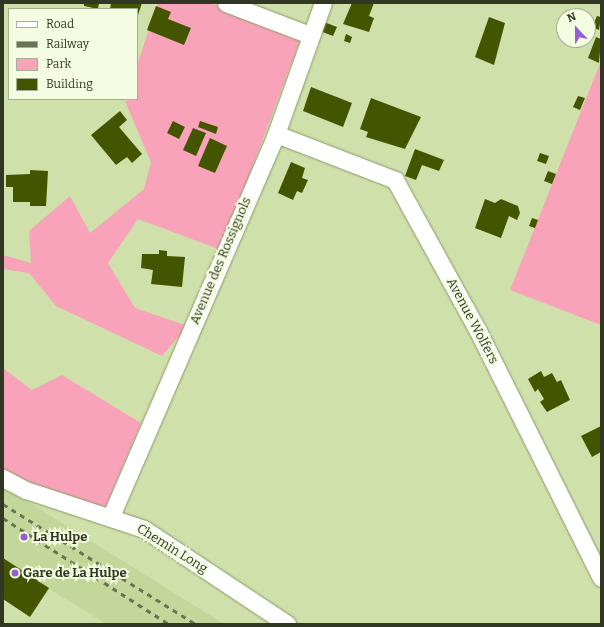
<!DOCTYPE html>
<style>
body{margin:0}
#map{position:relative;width:604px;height:627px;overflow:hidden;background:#cfe0ab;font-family:Bitter,serif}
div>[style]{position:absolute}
.built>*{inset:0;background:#c4d79b}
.green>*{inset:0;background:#f9a3ba}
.building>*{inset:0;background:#450}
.roads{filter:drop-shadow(0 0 1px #8b9b68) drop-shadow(0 0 1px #8b9b68)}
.minor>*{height:17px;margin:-8.5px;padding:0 8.5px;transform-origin:8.5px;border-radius:8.5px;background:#fff}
.rail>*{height:3px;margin-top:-1.5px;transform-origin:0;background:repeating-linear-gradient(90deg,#6a7454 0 5px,transparent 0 10px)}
.dots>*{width:11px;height:11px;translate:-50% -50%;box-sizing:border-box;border:2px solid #f4fde2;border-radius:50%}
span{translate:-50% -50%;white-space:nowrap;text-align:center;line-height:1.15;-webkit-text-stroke:4px #f4fde2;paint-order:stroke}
.street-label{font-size:13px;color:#313722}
.poi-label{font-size:13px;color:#313722;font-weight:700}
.left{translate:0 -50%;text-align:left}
.frame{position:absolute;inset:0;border:4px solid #313722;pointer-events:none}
.legend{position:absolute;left:8px;top:8px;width:130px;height:92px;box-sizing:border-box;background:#f4fde2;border:1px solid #a6ae95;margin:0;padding:5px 7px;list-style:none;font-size:12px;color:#313722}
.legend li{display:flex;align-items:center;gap:8px;height:20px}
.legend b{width:20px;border:1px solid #a6ae95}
.north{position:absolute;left:556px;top:8px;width:40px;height:40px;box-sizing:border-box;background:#f4fde2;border:1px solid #a6ae95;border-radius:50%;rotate:338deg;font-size:11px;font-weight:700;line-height:16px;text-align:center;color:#313722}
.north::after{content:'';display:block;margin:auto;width:14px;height:18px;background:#955ed6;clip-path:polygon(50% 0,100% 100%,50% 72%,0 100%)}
</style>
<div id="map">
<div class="built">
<i style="clip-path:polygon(3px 486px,224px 624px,107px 624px,49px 589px,30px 617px,3px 599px)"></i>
</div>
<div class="green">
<i style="clip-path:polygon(158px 3px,209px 3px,303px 32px,221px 250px,138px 219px,108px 263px,135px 308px,188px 326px,162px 356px,56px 306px,29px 273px,3px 269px,3px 255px,31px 263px,29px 231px,70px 196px,90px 233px,144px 189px,151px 162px,125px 101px,137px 99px,137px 65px)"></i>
<i style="clip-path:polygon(601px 61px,601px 325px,510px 290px)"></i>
<i style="clip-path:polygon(3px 368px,32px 390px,62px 375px,141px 423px,106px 506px,89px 507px,3px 477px)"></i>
</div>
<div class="building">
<i style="clip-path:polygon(84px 3px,99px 3px,98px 9px,84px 6px)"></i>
<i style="clip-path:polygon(111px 3px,142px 3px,137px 18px,137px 9px,110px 9px)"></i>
<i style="clip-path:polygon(352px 3px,374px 3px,369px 16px,374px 18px,369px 32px,343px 24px)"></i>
<i style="clip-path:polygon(156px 6px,171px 12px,168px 19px,191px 28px,184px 45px,147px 30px)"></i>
<i style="clip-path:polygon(597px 16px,601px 17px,599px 30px,592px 27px)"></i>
<i style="clip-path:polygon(489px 17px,505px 23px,494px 65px,475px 57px)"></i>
<i style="clip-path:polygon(324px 22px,337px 27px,333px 36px,320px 31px)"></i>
<i style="clip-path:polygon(346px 34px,352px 37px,350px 43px,344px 41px)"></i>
<i style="clip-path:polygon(596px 37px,601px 39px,599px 63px,588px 58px)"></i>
<i style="clip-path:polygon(311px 87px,352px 103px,343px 127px,303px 111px)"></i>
<i style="clip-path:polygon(578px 96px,585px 98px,580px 110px,573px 107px)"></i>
<i style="clip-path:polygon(371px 98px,421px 117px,405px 149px,366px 137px,368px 132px,360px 129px)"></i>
<i style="clip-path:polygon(120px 111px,127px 120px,119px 127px,142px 154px,132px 163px,127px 157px,116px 165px,91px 135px)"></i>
<i style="clip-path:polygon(173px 121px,185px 127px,179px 139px,167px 133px)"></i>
<i style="clip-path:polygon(200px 121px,218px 127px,216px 134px,198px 127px)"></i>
<i style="clip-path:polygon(193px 128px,206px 133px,196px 156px,183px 150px)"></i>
<i style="clip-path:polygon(210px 138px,227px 146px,215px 173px,198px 166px)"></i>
<i style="clip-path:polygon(415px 149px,444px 160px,439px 171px,422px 165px,416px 180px,405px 176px)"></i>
<i style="clip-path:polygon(540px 153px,549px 156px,546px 164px,537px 161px)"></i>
<i style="clip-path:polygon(291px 162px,305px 168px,302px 178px,308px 180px,302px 193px,297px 191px,293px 200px,278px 193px)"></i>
<i style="clip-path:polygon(30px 170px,48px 171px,46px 206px,30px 206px,30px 202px,13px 202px,13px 187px,6px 187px,6px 175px,30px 174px)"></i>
<i style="clip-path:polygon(548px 171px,556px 174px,552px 184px,544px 181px)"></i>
<i style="clip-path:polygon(485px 199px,495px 203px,501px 199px,518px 206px,520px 213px,517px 220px,509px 216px,501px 238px,475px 228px)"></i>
<i style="clip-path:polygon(532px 218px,538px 220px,535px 228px,529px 226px)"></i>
<i style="clip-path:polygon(159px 250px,167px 251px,167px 256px,185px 257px,182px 287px,151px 284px,153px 270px,141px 268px,142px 254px,159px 254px)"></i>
<i style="clip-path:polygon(541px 371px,544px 377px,552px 373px,557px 382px,561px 380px,570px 400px,547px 412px,540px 402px,544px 399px,538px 389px,535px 392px,528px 379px)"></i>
<i style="clip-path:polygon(601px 426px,601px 452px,592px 457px,581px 436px)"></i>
<i style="clip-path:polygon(3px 558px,49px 588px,30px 617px,3px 599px)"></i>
</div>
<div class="roads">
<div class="minor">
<i style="left:226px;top:3px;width:90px;rotate:20.9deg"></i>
<i style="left:276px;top:134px;width:128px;rotate:21.1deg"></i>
<i style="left:395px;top:180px;width:170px;rotate:61.2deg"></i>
<i style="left:477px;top:329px;width:278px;rotate:63.5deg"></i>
<i style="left:3px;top:478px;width:26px;rotate:28deg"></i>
<i style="left:26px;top:490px;width:124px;rotate:18.3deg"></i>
<i style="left:144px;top:529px;width:172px;rotate:33.6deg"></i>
<i style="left:111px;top:516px;width:416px;rotate:-66.6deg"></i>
<i style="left:276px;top:134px;width:139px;rotate:-70.3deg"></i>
</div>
</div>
<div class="rail">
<i style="left:3px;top:504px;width:227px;rotate:31.9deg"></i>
<i style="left:3px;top:518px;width:197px;rotate:32.6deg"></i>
</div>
<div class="dots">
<i style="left:24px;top:537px;background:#955ed6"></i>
<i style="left:15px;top:573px;background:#955ed6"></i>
</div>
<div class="street-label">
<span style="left:221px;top:261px;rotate:-67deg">Avenue des Rossignols</span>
<span style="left:472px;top:321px;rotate:62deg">Avenue Wolfers</span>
<span style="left:172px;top:549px;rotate:32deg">Chemin Long</span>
</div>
<div class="poi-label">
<span class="left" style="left:33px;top:537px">La Hulpe</span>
<span class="left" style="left:23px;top:573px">Gare de La Hulpe</span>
</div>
<div class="frame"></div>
<ul class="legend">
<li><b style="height:5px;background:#fff"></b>Road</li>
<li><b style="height:5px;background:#6a7454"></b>Railway</li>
<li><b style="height:11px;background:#f9a3ba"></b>Park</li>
<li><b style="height:11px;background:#450"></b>Building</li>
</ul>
<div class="north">N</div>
</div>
